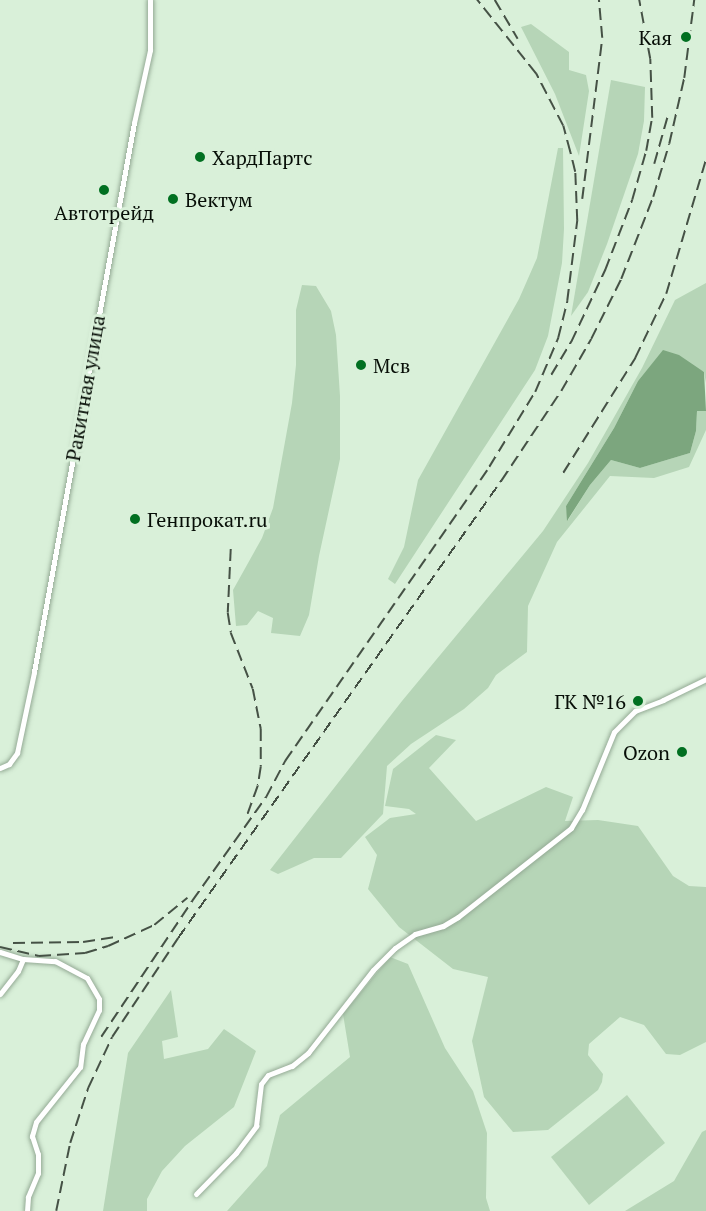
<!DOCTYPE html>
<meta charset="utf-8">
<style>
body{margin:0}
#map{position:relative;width:706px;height:1211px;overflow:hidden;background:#d9f0d9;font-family:"PT Serif",serif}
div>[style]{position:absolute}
.green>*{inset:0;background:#b6d5b7}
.water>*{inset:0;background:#7ca67e}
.roads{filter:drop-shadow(0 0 2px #94aa95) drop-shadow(0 0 2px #94aa95)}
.street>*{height:5px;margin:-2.5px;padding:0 2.5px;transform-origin:2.5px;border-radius:2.5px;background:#fff}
.rail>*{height:1.5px;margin-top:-0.75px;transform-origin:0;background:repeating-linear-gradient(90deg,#455145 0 12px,transparent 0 18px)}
.dots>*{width:16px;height:16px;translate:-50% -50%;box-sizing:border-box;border:3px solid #d9f0d9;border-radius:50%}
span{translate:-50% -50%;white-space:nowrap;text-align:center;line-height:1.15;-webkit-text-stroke:6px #d9f0d9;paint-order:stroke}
.poi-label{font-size:20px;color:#070e07}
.right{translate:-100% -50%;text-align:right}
.left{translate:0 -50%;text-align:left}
.street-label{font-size:20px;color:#070e07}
</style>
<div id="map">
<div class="green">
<i style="clip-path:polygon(531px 24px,569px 52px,569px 70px,586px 75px,589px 91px,579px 156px,555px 94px,521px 27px)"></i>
<i style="clip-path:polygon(611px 80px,645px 87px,644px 121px,638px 154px,607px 244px,588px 292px,571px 316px)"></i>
<i style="clip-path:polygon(558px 148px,563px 148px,564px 229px,562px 263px,548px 336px,535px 370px,395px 584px,388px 579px,404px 547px,418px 480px,519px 299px,537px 258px)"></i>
<i style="clip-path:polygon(706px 283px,706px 383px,704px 372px,663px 351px,638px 381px,614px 428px,566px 506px,568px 520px,590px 485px,611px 460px,640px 468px,690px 453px,696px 431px,697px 411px,706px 411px,706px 430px,689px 467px,654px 478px,610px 476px,557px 542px,528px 606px,527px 652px,496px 675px,488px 688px,464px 709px,411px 744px,387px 766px,383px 814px,341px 858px,314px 858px,278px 874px,270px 870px,402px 701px,543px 531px,588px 463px,642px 368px,675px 300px)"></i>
<i style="clip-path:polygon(302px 285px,316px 286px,331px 311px,336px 335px,340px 396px,340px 459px,319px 556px,309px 615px,300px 636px,271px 633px,273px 618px,258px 611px,247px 625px,236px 626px,233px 590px,262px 538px,273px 508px,292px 403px,296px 365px,296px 310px)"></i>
<i style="clip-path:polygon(436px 735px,456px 740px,429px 768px,476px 821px,546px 787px,573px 797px,565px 821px,598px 820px,638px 826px,673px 876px,689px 886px,706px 887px,706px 1042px,680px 1055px,666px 1054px,644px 1025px,620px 1017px,589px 1044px,588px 1055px,603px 1074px,602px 1082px,598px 1090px,548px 1130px,513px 1132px,484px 1097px,472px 1041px,488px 977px,453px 969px,399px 927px,368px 889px,377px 855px,365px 837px,390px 818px,416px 814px,409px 809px,385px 806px,393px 769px)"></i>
<i style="clip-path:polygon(390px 957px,408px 964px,445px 1048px,473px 1091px,487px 1133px,486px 1198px,490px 1211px,227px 1211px,267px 1166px,280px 1115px,350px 1057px,343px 1014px)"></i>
<i style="clip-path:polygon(171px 990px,178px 1037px,162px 1041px,164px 1059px,208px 1049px,224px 1029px,256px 1051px,234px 1107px,185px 1146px,162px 1171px,147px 1199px,147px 1211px,103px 1211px,128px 1053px)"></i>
<i style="clip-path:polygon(627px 1095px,665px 1143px,589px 1205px,551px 1157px)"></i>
<i style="clip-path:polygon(706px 1130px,706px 1211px,625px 1211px,674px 1181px,702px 1132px)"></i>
</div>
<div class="water">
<i style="clip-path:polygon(663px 350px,679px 355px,704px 372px,706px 411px,697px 411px,696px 431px,690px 453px,640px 468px,611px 460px,590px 485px,567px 521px,566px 506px,614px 428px,638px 381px)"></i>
</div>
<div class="roads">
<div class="street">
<i style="left:0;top:768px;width:10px;rotate:-24deg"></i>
<i style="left:9px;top:764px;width:14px;rotate:-54deg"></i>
<i style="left:17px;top:753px;width:83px;rotate:-78.1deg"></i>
<i style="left:34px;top:672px;width:558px;rotate:-79.68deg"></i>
<i style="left:134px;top:123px;width:75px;rotate:-77.6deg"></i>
<i style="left:150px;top:50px;width:50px;rotate:-90deg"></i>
<i style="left:0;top:952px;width:24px;rotate:17deg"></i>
<i style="left:23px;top:959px;width:32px;rotate:4deg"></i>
<i style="left:55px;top:961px;width:36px;rotate:28deg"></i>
<i style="left:87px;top:978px;width:24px;rotate:60deg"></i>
<i style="left:99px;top:999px;width:11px;rotate:90deg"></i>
<i style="left:99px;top:1010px;width:38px;rotate:115deg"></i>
<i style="left:83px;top:1044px;width:23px;rotate:97deg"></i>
<i style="left:80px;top:1067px;width:70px;rotate:128.7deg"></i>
<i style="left:36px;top:1122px;width:15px;rotate:106deg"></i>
<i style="left:32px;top:1136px;width:19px;rotate:72deg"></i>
<i style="left:38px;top:1154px;width:19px;rotate:90deg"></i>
<i style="left:38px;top:1173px;width:26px;rotate:113deg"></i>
<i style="left:28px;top:1197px;width:14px;rotate:94deg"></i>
<i style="left:0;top:994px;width:29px;rotate:-52deg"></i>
<i style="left:18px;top:971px;width:13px;rotate:-67deg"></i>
<i style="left:196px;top:1194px;width:57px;rotate:-45.7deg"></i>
<i style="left:236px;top:1153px;width:34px;rotate:-53deg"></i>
<i style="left:256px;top:1126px;width:42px;rotate:-83.2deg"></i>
<i style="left:261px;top:1084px;width:11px;rotate:-52deg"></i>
<i style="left:268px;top:1075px;width:26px;rotate:-21deg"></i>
<i style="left:292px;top:1066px;width:21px;rotate:-39deg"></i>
<i style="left:308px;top:1053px;width:105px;rotate:-51.9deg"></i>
<i style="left:373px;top:970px;width:31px;rotate:-45deg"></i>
<i style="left:395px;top:948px;width:24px;rotate:-35deg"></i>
<i style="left:415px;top:934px;width:29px;rotate:-16deg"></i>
<i style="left:443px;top:926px;width:17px;rotate:-31deg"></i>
<i style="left:458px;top:917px;width:144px;rotate:-38.2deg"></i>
<i style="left:571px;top:828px;width:21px;rotate:-59deg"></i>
<i style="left:582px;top:810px;width:84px;rotate:-67.7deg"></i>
<i style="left:614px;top:732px;width:30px;rotate:-45deg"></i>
<i style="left:635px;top:711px;width:30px;rotate:-21deg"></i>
<i style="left:663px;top:700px;width:48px;rotate:-26deg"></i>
</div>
</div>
<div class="rail">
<i style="left:495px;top:0;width:45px;rotate:59.5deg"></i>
<i style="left:654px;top:164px;width:48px;rotate:-74.2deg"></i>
<i style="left:582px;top:199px;width:162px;rotate:-82.9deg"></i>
<i style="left:602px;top:38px;width:38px;rotate:-95deg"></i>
<i style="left:551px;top:375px;width:39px;rotate:-59deg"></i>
<i style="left:571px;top:342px;width:80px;rotate:-64.7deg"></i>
<i style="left:605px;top:270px;width:75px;rotate:-68.9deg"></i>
<i style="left:632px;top:200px;width:51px;rotate:-74.1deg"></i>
<i style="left:646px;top:151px;width:34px;rotate:-80deg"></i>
<i style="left:652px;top:118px;width:59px;rotate:-91.9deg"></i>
<i style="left:650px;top:59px;width:60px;rotate:-100.6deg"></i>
<i style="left:563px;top:473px;width:136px;rotate:-57.9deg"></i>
<i style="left:635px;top:358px;width:71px;rotate:-64.2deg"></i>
<i style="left:666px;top:294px;width:141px;rotate:-73.5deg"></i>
<i style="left:231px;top:549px;width:64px;rotate:92.7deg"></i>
<i style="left:228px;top:613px;width:20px;rotate:81deg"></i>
<i style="left:231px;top:633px;width:60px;rotate:68.6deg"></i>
<i style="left:253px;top:689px;width:41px;rotate:78.7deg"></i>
<i style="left:261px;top:729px;width:38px;rotate:90deg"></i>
<i style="left:261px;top:767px;width:19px;rotate:99deg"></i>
<i style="left:258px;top:786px;width:30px;rotate:110deg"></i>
<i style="left:13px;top:943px;width:70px;rotate:-0.8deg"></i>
<i style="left:83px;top:942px;width:31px;rotate:-9deg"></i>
<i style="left:0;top:947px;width:40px;rotate:13deg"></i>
<i style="left:39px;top:956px;width:46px;rotate:-3.7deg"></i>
<i style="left:85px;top:953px;width:24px;rotate:-17deg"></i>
<i style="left:108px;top:946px;width:51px;rotate:-24.5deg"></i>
<i style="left:154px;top:925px;width:43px;rotate:-39.3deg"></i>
<i style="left:101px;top:1037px;width:164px;rotate:-56.2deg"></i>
<i style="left:192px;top:901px;width:128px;rotate:-54.6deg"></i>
<i style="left:266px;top:797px;width:41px;rotate:-62.2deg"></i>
<i style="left:285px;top:761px;width:358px;rotate:-55.2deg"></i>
<i style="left:489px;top:467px;width:88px;rotate:-58.5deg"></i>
<i style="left:535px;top:392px;width:59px;rotate:-66.9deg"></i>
<i style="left:558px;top:338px;width:38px;rotate:-76deg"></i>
<i style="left:567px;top:301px;width:81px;rotate:-82.9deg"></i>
<i style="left:577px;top:221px;width:49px;rotate:-92.3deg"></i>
<i style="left:575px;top:172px;width:21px;rotate:-104deg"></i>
<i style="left:570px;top:152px;width:27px;rotate:-105deg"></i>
<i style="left:563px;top:126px;width:59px;rotate:-117.4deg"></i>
<i style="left:536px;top:74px;width:95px;rotate:-128.6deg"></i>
<i style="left:56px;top:1211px;width:69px;rotate:-78.4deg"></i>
<i style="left:70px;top:1143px;width:58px;rotate:-71.9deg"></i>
<i style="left:88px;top:1088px;width:56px;rotate:-64.8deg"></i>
<i style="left:112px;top:1037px;width:119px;rotate:-56.3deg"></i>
<i style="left:178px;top:938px;width:560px;rotate:-54.75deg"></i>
<i style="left:501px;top:481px;width:108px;rotate:-56.3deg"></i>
<i style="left:561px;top:391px;width:60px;rotate:-60deg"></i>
<i style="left:591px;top:339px;width:67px;rotate:-63.4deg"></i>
<i style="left:621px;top:279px;width:88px;rotate:-68.7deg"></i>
<i style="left:653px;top:197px;width:55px;rotate:-73.2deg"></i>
<i style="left:669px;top:144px;width:68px;rotate:-77.2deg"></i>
<i style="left:684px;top:78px;width:79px;rotate:-82.7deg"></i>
</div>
<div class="dots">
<i style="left:686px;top:37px;background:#017021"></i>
<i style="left:200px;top:157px;background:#017021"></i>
<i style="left:104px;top:190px;background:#017021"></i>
<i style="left:173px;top:199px;background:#017021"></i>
<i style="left:361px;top:365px;background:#017021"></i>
<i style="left:135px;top:519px;background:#017021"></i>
<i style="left:638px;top:701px;background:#017021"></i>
<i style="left:682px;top:752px;background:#017021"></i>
</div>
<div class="poi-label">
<span class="right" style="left:672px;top:37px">Кая</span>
<span class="left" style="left:212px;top:157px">ХардПартс</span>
<span class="left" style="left:185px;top:199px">Вектум</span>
<span style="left:104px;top:212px">Автотрейд</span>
<span class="left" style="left:373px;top:365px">Мсв</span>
<span class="left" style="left:147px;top:519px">Генпрокат.ru</span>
<span class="right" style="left:626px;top:701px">ГК №16</span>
<span class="right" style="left:670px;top:752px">Ozon</span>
</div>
<div class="street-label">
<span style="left:85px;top:388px;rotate:-80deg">Ракитная улица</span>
</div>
</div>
